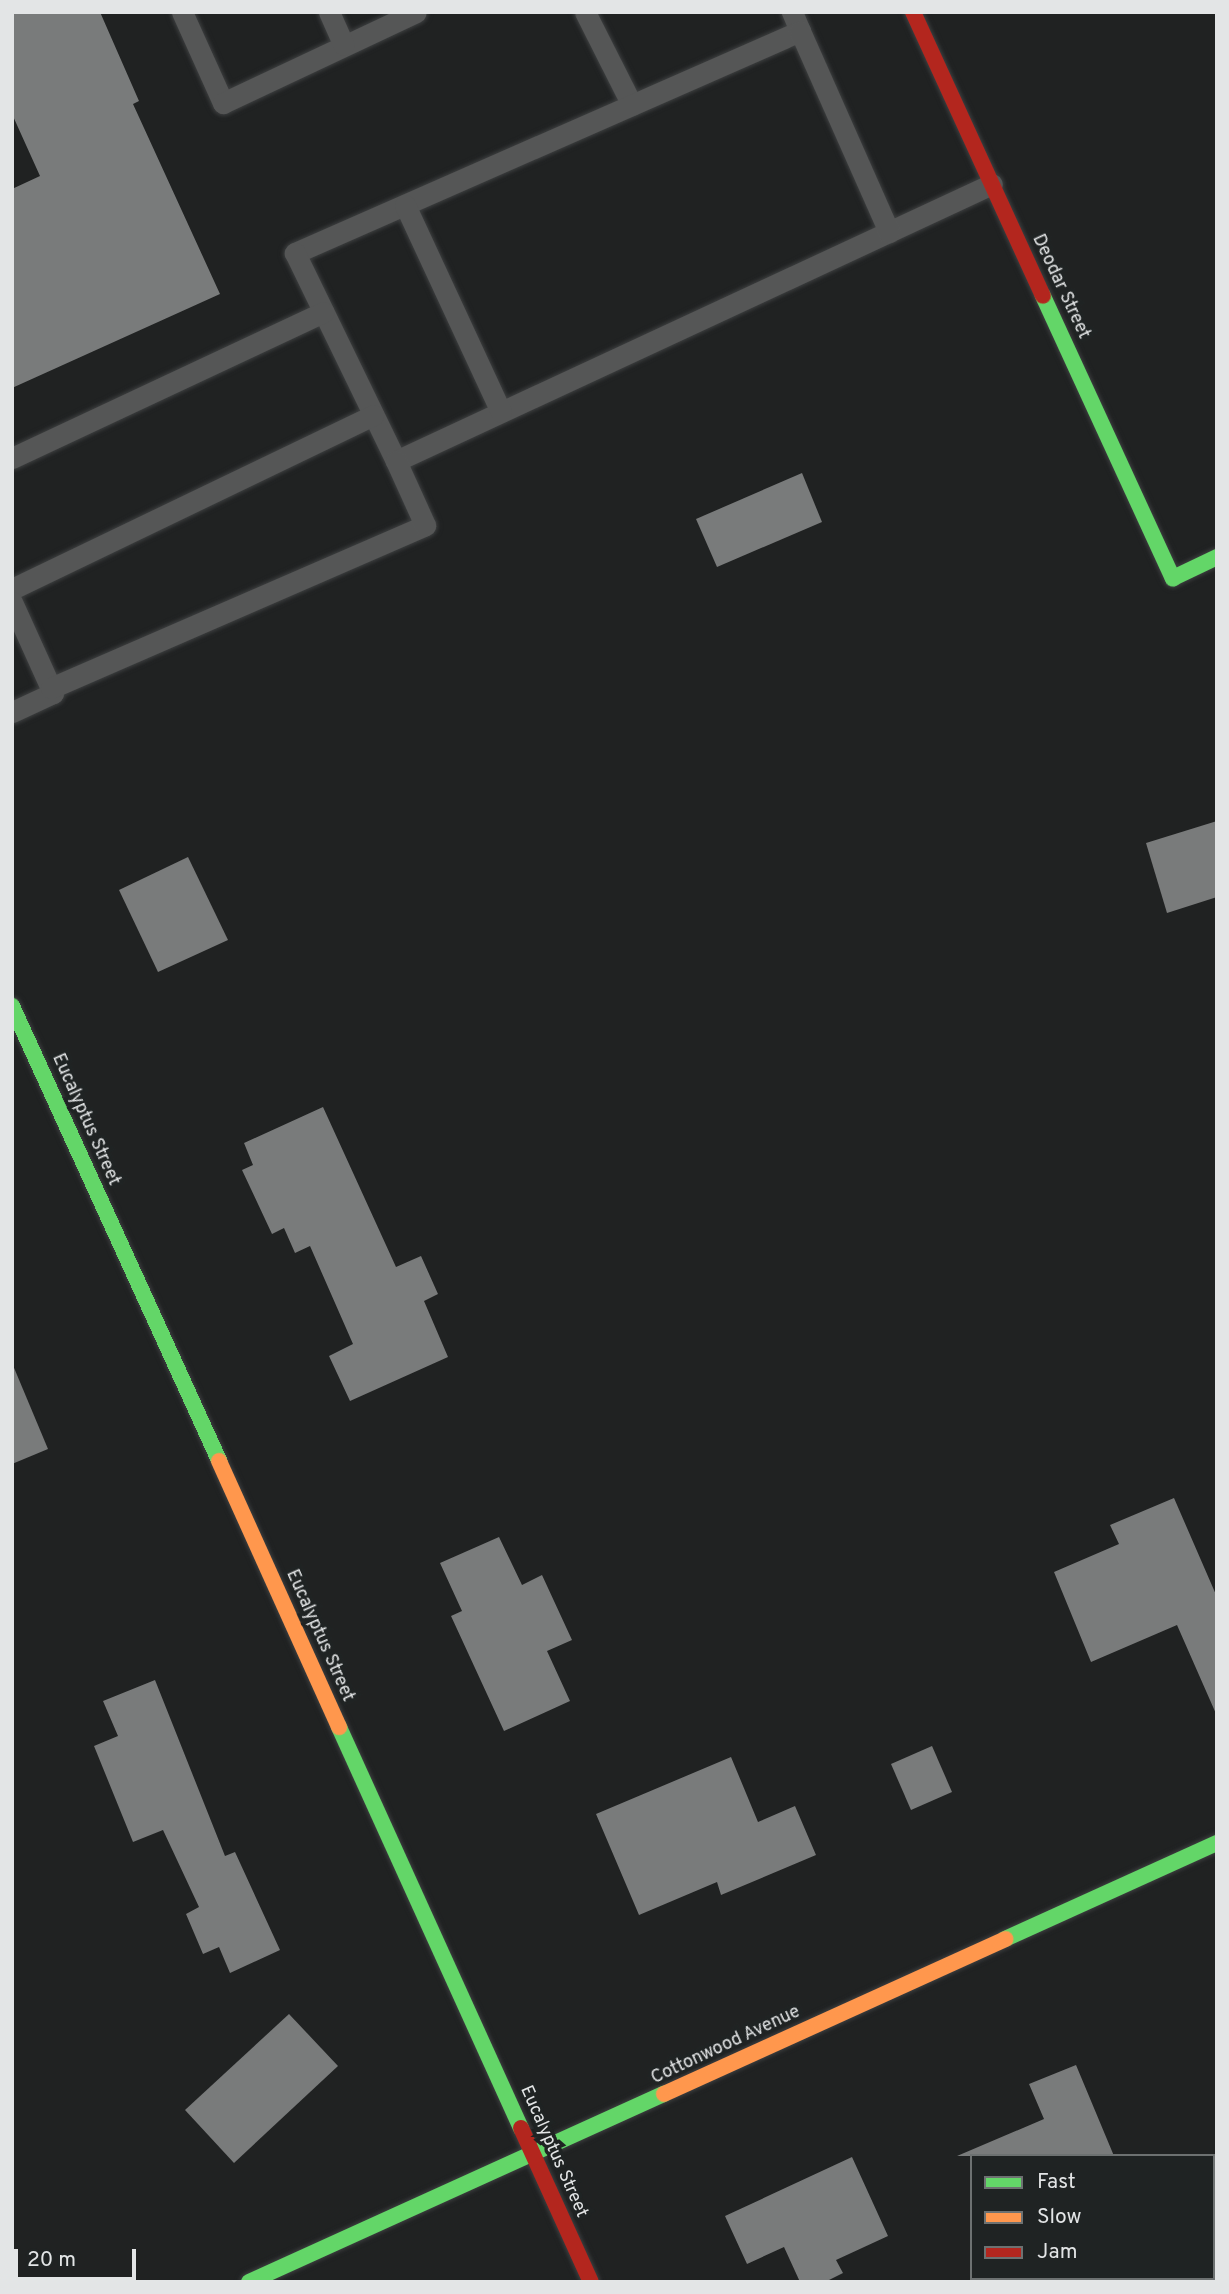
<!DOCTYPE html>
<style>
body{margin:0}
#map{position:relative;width:1229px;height:2294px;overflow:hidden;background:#202222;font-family:Overpass,sans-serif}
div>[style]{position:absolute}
.building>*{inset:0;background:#797b7b}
.roads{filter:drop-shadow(0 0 2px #3d3f40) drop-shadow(0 0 2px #3d3f40)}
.lane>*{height:21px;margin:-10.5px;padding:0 10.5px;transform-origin:10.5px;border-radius:10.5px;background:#555656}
.fast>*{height:16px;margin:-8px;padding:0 8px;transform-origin:8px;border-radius:8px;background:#63d668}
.slow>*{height:16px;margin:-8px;padding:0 8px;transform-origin:8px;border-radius:8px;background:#ff974d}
.jam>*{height:16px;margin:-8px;padding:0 8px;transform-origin:8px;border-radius:8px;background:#b3261e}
span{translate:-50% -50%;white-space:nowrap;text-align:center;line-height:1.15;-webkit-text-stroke:7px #1f2323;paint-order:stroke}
.street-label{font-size:18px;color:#e3e5e6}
.frame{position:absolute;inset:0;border:14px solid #e3e5e6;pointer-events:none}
.legend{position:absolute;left:970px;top:2154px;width:245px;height:126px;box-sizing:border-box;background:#1f2323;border:2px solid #6d7171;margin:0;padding:9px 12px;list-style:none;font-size:21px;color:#e3e5e6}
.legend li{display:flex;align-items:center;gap:14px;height:35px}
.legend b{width:35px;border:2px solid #6d7171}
.scale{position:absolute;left:14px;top:2249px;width:122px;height:32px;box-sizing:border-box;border:4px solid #e3e5e6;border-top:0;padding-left:9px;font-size:21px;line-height:24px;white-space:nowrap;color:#e3e5e6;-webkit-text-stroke:5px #1f2323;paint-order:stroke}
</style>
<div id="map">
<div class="building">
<i style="clip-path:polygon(12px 12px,100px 12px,139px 101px,133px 104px,220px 294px,12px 388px,12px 189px,40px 176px,12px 114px)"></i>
<i style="clip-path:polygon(802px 473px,822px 522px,717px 567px,696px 519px)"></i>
<i style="clip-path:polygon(1217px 821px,1217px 897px,1167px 913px,1146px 843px)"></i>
<i style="clip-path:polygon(188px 857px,228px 940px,158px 972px,119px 890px)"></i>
<i style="clip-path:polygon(323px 1107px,396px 1267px,421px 1256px,438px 1294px,424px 1301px,448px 1357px,350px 1401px,329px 1356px,353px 1344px,310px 1246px,295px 1253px,284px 1228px,272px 1234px,242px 1170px,253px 1165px,244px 1143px)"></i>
<i style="clip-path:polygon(12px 1363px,48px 1449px,12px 1464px)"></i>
<i style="clip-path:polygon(1174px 1498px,1217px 1597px,1217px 1716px,1177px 1625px,1091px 1662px,1054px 1572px,1119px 1544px,1110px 1525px)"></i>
<i style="clip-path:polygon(499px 1537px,522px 1585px,542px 1575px,572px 1640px,547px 1651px,570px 1701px,504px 1731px,451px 1616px,462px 1611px,440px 1563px)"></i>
<i style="clip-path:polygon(155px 1680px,225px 1856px,235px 1852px,280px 1950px,230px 1973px,219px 1947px,203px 1954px,186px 1914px,199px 1907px,163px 1830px,133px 1842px,94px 1746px,118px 1736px,103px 1701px)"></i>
<i style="clip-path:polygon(932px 1746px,952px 1792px,911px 1810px,891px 1764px)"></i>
<i style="clip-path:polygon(731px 1757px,758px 1822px,795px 1806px,816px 1855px,721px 1895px,717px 1882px,639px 1915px,596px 1814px)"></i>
<i style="clip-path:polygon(289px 2014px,338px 2066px,234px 2163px,185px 2110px)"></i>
<i style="clip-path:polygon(1076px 2065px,1114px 2156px,957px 2156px,1044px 2119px,1029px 2084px)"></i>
<i style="clip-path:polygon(852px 2157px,888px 2236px,836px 2260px,843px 2273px,825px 2282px,800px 2282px,784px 2247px,747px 2264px,725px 2216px)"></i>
</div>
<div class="roads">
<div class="lane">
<i style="left:182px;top:12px;width:100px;rotate:65.7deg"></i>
<i style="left:223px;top:103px;width:213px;rotate:-25.2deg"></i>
<i style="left:329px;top:12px;width:36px;rotate:66deg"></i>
<i style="left:585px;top:12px;width:104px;rotate:63.2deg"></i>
<i style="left:792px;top:12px;width:21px;rotate:67deg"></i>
<i style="left:800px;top:31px;width:552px;rotate:156.27deg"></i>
<i style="left:295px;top:253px;width:231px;rotate:64.1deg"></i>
<i style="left:396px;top:461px;width:657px;rotate:-24.93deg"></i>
<i style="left:800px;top:31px;width:220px;rotate:66.1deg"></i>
<i style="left:405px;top:205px;width:228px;rotate:65.1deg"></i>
<i style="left:12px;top:458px;width:344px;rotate:-25.1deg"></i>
<i style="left:12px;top:589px;width:401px;rotate:-25.7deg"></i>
<i style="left:12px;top:602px;width:100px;rotate:65.7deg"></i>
<i style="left:53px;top:693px;width:45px;rotate:155.1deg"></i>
<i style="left:51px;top:688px;width:408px;rotate:-23.5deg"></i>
<i style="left:425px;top:525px;width:70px;rotate:-114.4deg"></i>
</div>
<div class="fast">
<i style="left:1043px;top:296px;width:311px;rotate:65.3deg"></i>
<i style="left:1173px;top:578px;width:49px;rotate:-25.5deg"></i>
<i style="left:12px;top:1006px;width:500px;rotate:65.5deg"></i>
<i style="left:339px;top:1727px;width:440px;rotate:65.6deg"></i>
<i style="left:1005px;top:1939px;width:233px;rotate:-24.4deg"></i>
<i style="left:249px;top:2282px;width:456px;rotate:-24.4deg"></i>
</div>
<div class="slow">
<i style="left:219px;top:1461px;width:292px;rotate:65.7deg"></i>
<i style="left:664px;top:2094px;width:375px;rotate:-24.4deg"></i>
</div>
<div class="jam">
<i style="left:913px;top:12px;width:312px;rotate:65.4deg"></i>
<i style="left:521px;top:2128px;width:169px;rotate:65.6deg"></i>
</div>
</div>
<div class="street-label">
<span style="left:1060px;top:287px;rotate:65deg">Deodar Street</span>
<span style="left:85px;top:1120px;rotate:66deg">Eucalyptus Street</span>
<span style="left:319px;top:1636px;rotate:66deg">Eucalyptus Street</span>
<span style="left:726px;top:2046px;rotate:-25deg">Cottonwood Avenue</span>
<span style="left:553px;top:2152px;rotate:66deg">Eucalyptus Street</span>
</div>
<div class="frame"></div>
<ul class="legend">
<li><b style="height:9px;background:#63d668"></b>Fast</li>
<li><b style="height:9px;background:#ff974d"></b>Slow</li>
<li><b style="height:9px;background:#b3261e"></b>Jam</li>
</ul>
<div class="scale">20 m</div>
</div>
